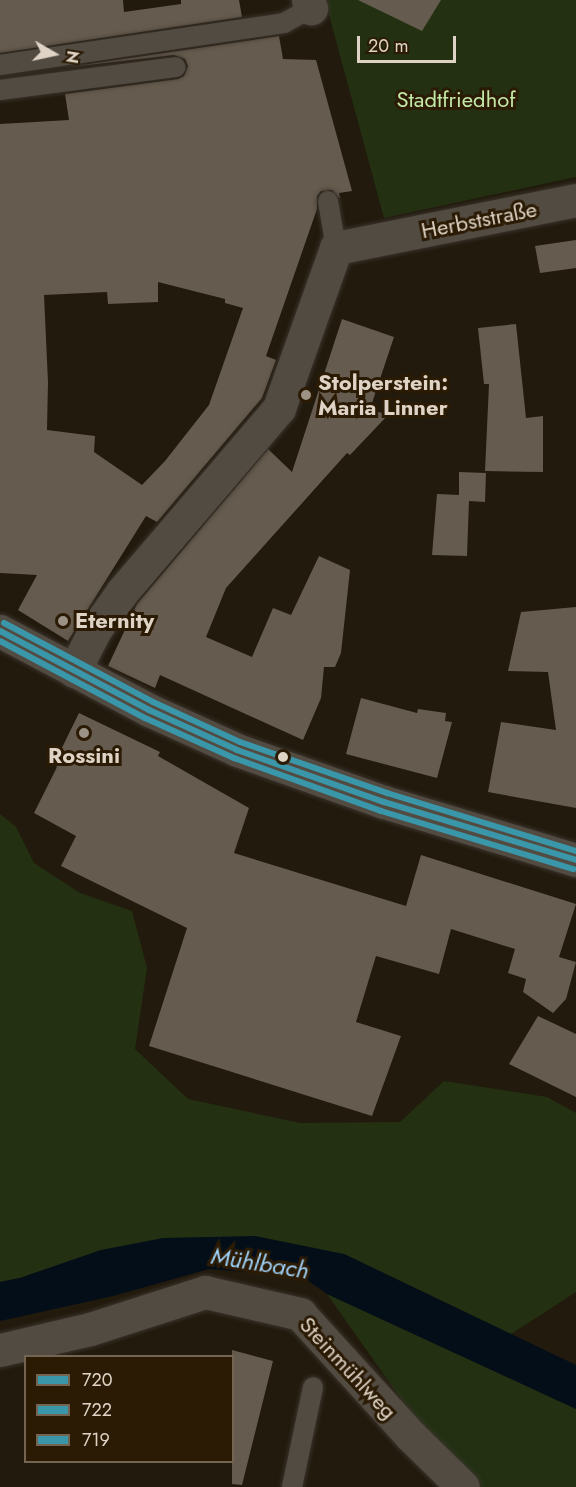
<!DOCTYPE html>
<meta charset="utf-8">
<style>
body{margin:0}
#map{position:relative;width:576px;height:1487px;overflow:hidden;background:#221a0d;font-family:Jost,sans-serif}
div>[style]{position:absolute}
.green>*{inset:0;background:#233112}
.water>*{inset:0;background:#030e19}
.building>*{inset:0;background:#655b4e}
.roads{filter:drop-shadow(0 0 2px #3a332b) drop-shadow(0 0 2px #3a332b)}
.service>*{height:20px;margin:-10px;padding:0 10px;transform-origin:10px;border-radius:10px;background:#524b42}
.minor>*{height:33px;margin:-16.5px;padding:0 16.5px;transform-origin:16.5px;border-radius:16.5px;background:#524b42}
.bus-1>*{height:6px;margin:-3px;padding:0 3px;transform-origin:3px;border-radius:3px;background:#3a96a9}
.bus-2>*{height:6px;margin:-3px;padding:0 3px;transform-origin:3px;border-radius:3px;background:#3a96a9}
.bus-3>*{height:6px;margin:-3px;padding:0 3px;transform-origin:3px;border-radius:3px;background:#3a96a9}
.dots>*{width:16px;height:16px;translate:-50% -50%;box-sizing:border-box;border:3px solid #2b1b04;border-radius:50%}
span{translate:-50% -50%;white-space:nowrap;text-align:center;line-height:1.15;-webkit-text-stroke:6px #2b1b04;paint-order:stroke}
.park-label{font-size:22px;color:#c2e7a6}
.street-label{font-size:22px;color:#ded3c5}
.poi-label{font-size:22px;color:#ded3c5;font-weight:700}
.left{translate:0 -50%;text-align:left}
.water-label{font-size:24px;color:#9ed0f7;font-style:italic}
.legend{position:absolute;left:24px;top:1355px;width:210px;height:108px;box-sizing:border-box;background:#2b1b04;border:2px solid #736551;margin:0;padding:8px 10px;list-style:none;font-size:18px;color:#ded3c5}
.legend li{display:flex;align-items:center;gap:12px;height:30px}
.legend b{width:30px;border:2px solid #736551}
.north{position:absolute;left:24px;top:24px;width:60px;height:60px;-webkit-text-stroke:4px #2b1b04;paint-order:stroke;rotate:99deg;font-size:16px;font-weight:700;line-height:24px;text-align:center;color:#ded3c5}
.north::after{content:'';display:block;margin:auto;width:21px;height:27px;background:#ded3c5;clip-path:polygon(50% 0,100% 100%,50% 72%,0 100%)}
.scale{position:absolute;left:357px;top:36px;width:99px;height:27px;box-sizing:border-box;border:3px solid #ded3c5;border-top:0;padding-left:8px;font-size:18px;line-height:21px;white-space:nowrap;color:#ded3c5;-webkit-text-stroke:4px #2b1b04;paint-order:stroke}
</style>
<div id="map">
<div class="green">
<i style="clip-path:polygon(325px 0,576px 0,576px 177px,384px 218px)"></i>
<i style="clip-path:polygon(0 814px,16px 827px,34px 863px,80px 893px,132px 911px,147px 968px,135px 1049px,188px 1099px,300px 1123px,400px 1122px,444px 1081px,547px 1097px,576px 1113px,576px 1292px,511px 1334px,344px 1254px,101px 1250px,20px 1278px,0 1282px)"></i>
<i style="clip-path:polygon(327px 1294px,576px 1409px,576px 1487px,463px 1487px)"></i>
</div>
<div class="water">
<i style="clip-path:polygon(255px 1236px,344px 1254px,576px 1365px,576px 1409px,327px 1294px,303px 1277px,209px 1269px,113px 1296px,0 1321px,0 1282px,20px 1278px,101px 1250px,163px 1238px)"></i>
</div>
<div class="building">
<i style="clip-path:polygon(0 0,123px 0,124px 12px,181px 4px,181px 0,239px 0,242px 17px,0 53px)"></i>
<i style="clip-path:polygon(358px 0,441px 0,422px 31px)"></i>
<i style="clip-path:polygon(evenodd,279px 36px,283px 59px,316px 60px,352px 191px,339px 193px,340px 199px,332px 190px,321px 191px,317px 196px,317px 209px,266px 356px,276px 360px,262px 398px,157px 522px,146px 516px,68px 641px,18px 610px,37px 575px,0 573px,0 124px,69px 120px,65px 94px,178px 79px,184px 76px,188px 66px,185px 59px,174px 55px,62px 68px,279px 36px,158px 282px,225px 299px,225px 303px,243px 308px,209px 405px,165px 461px,142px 485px,94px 452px,95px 436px,47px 430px,48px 382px,44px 295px,107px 292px,108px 304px,158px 302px,158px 282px)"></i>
<i style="clip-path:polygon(576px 240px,576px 268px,540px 273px,535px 246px)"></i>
<i style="clip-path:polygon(342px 319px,394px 337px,370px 409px,388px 415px,350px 455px,347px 453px,226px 588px,206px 637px,252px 657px,273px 608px,291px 615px,319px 556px,350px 570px,341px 653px,335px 667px,324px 667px,321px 698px,303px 740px,160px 675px,155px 688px,108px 666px,137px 604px,268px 449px,292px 472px)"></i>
<i style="clip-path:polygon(516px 324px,526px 418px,543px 416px,543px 472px,485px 471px,489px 384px,484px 384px,478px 328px)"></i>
<i style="clip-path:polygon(459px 472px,486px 473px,485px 502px,469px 501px,467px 556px,432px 555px,437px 494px,459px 495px)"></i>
<i style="clip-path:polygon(576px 607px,576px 808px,488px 792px,501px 722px,556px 730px,548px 672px,508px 671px,521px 612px)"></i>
<i style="clip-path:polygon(361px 698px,417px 713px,418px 709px,446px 713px,445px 721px,452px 722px,437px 778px,346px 754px)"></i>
<i style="clip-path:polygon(79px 713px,160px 752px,158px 756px,249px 808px,234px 853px,406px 906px,421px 855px,576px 904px,559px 957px,576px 962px,566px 999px,553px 1013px,523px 992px,526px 979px,508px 973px,515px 949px,451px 929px,439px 974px,376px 956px,356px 1022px,401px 1036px,372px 1116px,149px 1046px,187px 928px,61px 866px,76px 836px,34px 813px,57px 767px,54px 764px)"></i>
<i style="clip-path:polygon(538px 1016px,576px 1034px,576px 1097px,509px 1064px)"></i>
<i style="clip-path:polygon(232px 1350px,273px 1361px,242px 1485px,232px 1484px)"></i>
</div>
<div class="roads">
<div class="service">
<i style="left:0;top:65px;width:287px;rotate:-8.4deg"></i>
<i style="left:284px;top:23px;width:31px;rotate:-29deg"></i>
<i style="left:0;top:90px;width:177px;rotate:-7.4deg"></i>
<i style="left:328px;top:201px;width:48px;rotate:80.3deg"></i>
<i style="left:292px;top:1487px;width:102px;rotate:-78.1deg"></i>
</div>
<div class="minor">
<i style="left:308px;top:0;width:9px;rotate:69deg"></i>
<i style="left:0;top:631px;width:169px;rotate:27.9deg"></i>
<i style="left:149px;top:710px;width:97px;rotate:24.4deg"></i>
<i style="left:237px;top:750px;width:156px;rotate:19.5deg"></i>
<i style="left:384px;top:802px;width:201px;rotate:16.8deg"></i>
<i style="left:74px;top:671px;width:46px;rotate:-62.9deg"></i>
<i style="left:95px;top:630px;width:47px;rotate:-54.6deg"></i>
<i style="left:122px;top:592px;width:242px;rotate:-49.5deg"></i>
<i style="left:279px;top:408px;width:170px;rotate:-70.4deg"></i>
<i style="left:336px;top:248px;width:245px;rotate:-11.3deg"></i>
<i style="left:0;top:1350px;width:92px;rotate:-13.1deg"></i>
<i style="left:90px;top:1329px;width:121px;rotate:-17.8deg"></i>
<i style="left:205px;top:1292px;width:98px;rotate:13deg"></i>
<i style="left:300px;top:1314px;width:164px;rotate:47.7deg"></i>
<i style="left:410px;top:1435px;width:74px;rotate:44.5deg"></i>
</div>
</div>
<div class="bus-1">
<i style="left:0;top:631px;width:169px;rotate:27.9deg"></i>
<i style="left:149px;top:710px;width:97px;rotate:24.4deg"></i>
<i style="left:237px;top:750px;width:156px;rotate:19.5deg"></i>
<i style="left:384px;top:802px;width:201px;rotate:16.8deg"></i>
</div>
<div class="bus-2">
<i style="left:0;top:641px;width:164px;rotate:28deg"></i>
<i style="left:145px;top:718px;width:98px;rotate:24.2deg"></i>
<i style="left:234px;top:758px;width:156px;rotate:19.8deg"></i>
<i style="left:381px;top:811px;width:201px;rotate:16.8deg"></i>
</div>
<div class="bus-3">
<i style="left:4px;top:623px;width:169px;rotate:27.9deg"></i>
<i style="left:153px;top:702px;width:96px;rotate:24.7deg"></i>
<i style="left:240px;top:742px;width:156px;rotate:19.1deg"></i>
<i style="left:387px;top:793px;width:198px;rotate:17.1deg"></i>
</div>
<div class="dots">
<i style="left:306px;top:395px;background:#9c9285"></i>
<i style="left:63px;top:621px;background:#9c9285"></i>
<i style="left:84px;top:733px;background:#9c9285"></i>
<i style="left:283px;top:757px;background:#ded3c5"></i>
</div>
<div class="park-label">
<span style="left:456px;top:100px">Stadtfriedhof</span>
</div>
<div class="street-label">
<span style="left:479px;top:220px;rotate:-11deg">Herbststraße</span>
<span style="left:348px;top:1368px;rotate:47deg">Steinmühlweg</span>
</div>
<div class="poi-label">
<span class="left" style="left:318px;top:395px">Stolperstein:<br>Maria Linner</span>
<span class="left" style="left:75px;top:621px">Eternity</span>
<span style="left:84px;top:756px">Rossini</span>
</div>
<div class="water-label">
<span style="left:260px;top:1263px;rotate:9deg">Mühlbach</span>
</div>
<ul class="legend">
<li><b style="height:8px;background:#3a96a9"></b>720</li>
<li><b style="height:8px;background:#3a96a9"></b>722</li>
<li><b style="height:8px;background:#3a96a9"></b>719</li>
</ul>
<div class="north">N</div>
<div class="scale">20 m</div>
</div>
